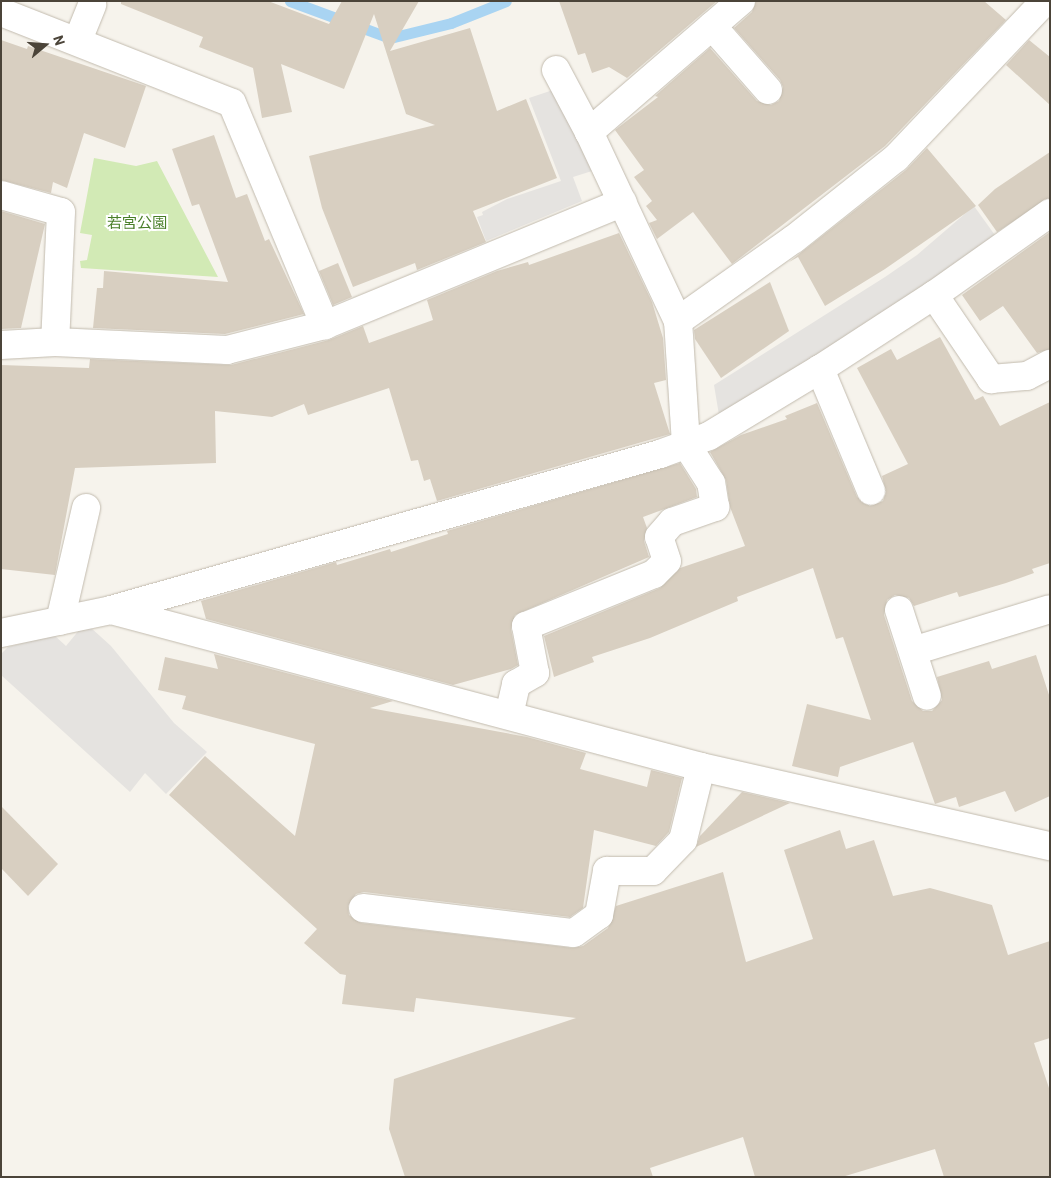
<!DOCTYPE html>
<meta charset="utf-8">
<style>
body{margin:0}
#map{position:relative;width:1051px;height:1178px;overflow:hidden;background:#f6f3ec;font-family:Barlow,"Noto Sans JP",sans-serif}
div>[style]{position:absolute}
.green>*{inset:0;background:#d2eab5}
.parking>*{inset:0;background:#e5e3e0}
.stream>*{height:11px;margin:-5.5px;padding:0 5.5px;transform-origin:5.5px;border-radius:5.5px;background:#a9d4f2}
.building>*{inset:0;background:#d8cfc1}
.roads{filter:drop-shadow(0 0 1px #c2bbae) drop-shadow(0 0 1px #c2bbae)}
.minor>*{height:28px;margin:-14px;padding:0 14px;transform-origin:14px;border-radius:14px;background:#fff}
span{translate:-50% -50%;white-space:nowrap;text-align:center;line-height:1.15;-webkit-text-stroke:4px #fff;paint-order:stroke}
.park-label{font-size:15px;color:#4a7f2a}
.frame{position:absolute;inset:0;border:2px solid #4b4439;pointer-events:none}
.north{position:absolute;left:20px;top:20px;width:50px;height:50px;-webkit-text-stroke:4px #fff;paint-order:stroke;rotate:72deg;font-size:14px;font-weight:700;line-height:20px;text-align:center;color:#4b4439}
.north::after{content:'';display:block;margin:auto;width:18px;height:22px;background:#4b4439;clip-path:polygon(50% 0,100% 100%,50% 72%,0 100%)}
</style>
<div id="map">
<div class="green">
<i style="clip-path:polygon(94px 158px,136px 166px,157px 161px,218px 277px,81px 268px,80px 261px,87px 260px,92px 235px,80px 233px)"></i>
</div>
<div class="parking">
<i style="clip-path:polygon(553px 90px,592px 171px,573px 177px,582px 201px,486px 241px,477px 217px,483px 215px,482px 212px,507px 199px,561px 181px,529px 98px)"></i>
<i style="clip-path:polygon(974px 206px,997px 238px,720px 421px,714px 385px,885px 277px,917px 255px)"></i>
<i style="clip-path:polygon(90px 627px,111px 646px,174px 723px,207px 752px,166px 794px,145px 773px,130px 792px,1px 675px,1px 654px,8px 647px,54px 635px,66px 646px,80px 629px)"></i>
</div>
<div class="stream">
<i style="left:290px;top:1px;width:107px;rotate:20.3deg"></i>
<i style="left:390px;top:38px;width:63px;rotate:-13.8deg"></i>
<i style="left:451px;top:23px;width:59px;rotate:-21.8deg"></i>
</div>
<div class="building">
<i style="clip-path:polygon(121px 1px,268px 1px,329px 24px,342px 1px,419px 1px,390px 51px,470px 28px,497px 111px,526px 99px,557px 178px,473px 211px,486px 242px,417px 270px,415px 263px,353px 287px,322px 208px,309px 156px,435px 125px,406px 114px,374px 14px,344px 89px,281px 64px,292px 112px,262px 118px,253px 68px,199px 47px,203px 37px,121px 4px)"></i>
<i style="clip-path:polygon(559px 1px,717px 1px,627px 78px,609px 67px,592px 73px,585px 53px,578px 55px)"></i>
<i style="clip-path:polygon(756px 1px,984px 1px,1006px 20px,885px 146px,732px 264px,693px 212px,657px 239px,649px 223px,657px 220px,646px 206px,652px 201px,634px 177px,644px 170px,615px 130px,658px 97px,655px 96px,710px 48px,757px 101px,771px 105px,779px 101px,783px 87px,780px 80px,734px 28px,752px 12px)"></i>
<i style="clip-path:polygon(1px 40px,27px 49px,28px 46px,146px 86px,125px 148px,84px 133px,67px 188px,53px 182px,51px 193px,1px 180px)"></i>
<i style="clip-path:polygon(1029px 40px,1050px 57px,1050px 105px,1006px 65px)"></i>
<i style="clip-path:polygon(214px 135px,236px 198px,247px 194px,265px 241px,269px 239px,304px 314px,225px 334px,93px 328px,97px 288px,103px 288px,104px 271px,228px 282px,199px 204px,192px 206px,172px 149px)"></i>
<i style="clip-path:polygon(927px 148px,976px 206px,885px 269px,825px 306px,798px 257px,789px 262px,906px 170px)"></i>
<i style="clip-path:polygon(1050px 152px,1050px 198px,997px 232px,978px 205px,995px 189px)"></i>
<i style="clip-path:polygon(1px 211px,45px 224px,21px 328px,1px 329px)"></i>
<i style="clip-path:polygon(1050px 232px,1050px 349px,1037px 353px,1003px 306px,980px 321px,962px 295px)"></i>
<i style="clip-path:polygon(619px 233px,652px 302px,663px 338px,666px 380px,654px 383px,670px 434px,437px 501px,430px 479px,424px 481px,418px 460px,411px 461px,389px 388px,308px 415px,304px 404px,272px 417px,215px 411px,216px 463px,75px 468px,55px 575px,1px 569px,1px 365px,89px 368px,90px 359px,231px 365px,329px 340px,363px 326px,369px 343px,433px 320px,427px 300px,497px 271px,528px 262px,529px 265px)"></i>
<i style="clip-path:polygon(338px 263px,352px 297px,333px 305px,319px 271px)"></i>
<i style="clip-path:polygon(770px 282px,789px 331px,721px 378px,695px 339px,694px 330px)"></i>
<i style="clip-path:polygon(940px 337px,975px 400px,983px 396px,1000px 426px,1050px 402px,1050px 563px,1032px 569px,1034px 573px,1006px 583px,959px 597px,957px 592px,914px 606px,909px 598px,895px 595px,887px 600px,884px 615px,912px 701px,923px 711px,932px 711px,942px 700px,937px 677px,989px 661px,992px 669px,1036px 655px,1050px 698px,1050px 796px,1015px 812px,1005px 791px,959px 807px,956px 797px,935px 804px,913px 742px,840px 767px,838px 777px,792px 766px,807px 704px,871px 720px,843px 637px,836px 639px,813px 568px,737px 597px,738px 601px,650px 638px,592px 657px,594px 662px,554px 677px,544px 636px,660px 588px,680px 568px,745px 546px,730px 507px,726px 480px,710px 452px,741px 435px,787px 419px,785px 416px,817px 403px,857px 497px,870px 506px,883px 501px,886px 492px,882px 476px,908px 464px,857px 368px,891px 349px,897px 360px)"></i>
<i style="clip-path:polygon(680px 463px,696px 489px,697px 497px,643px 517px,647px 528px,644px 541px,649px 557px,515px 615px,511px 629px,518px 665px,511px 669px,453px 685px,206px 619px,201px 601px,336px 562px,337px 565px,390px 549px,391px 552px,448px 534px,447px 531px)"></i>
<i style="clip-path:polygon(214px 654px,393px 701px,370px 708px,527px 737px,586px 753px,580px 769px,647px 787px,651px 770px,682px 778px,669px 832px,656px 846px,594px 830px,583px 908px,570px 917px,364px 892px,356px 894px,348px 906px,349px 915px,361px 923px,573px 948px,583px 946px,608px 928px,616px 906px,723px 872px,746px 962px,813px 939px,784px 850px,840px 830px,846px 849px,874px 840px,893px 896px,930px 888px,992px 905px,1008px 955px,1050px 941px,1050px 1038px,1034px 1043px,1050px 1091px,1050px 1177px,944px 1177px,935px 1149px,842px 1177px,755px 1177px,743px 1137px,650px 1168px,653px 1177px,405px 1177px,389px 1129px,394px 1079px,576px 1018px,416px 998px,414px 1012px,342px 1004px,346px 975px,340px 974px,304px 943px,317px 929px,169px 795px,205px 756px,295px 836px,315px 744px,182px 709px,186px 696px,158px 690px,165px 657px,218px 669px)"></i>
<i style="clip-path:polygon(742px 792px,790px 803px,696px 847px,700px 836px)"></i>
<i style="clip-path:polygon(1px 806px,58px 864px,28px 896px,1px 868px)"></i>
</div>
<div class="roads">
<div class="minor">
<i style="left:741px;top:1px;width:201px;rotate:139.2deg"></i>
<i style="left:589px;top:132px;width:209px;rotate:64.8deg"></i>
<i style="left:678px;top:321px;width:142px;rotate:-35.3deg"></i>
<i style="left:794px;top:239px;width:130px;rotate:-38.5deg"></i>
<i style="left:896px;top:158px;width:216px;rotate:-46.5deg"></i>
<i style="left:1px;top:12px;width:248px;rotate:21.5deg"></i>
<i style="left:232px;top:103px;width:241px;rotate:67.3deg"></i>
<i style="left:712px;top:26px;width:85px;rotate:48.8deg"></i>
<i style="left:78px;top:40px;width:38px;rotate:-68deg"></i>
<i style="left:556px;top:70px;width:70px;rotate:62deg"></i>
<i style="left:1px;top:195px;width:62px;rotate:15.8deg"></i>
<i style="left:61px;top:212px;width:130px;rotate:92.6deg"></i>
<i style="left:934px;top:295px;width:102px;rotate:55.8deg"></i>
<i style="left:991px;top:379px;width:36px;rotate:-5deg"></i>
<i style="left:1027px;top:376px;width:26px;rotate:-28deg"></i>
<i style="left:1px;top:345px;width:54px;rotate:-3.2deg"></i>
<i style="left:55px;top:342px;width:172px;rotate:2.7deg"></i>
<i style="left:227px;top:350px;width:101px;rotate:-14.3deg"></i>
<i style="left:325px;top:325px;width:322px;rotate:-22.4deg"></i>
<i style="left:820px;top:369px;width:132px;rotate:67.3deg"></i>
<i style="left:111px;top:610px;width:611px;rotate:14.9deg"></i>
<i style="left:701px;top:767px;width:358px;rotate:12.8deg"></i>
<i style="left:899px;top:610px;width:90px;rotate:72deg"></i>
<i style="left:60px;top:621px;width:116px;rotate:-77deg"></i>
<i style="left:1px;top:633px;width:112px;rotate:-11.8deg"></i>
<i style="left:111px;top:610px;width:571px;rotate:-15.86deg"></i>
<i style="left:660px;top:454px;width:52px;rotate:-20.2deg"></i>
<i style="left:709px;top:436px;width:130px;rotate:-31.1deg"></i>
<i style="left:820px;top:369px;width:136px;rotate:-33deg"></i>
<i style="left:934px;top:295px;width:142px;rotate:-35.3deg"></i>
<i style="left:913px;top:651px;width:143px;rotate:-17deg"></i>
<i style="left:509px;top:715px;width:32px;rotate:-77deg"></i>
<i style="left:516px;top:684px;width:22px;rotate:-30deg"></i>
<i style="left:535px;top:673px;width:48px;rotate:-100.8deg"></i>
<i style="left:526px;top:626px;width:138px;rotate:-22.1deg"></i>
<i style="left:654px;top:574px;width:18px;rotate:-45deg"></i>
<i style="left:667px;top:561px;width:25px;rotate:-108deg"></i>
<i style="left:659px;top:537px;width:20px;rotate:-49deg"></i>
<i style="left:672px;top:522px;width:46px;rotate:-19.2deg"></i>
<i style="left:715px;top:507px;width:24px;rotate:-99deg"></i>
<i style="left:711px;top:483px;width:46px;rotate:-122.7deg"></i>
<i style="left:686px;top:444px;width:123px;rotate:-93.7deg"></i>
<i style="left:363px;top:908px;width:212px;rotate:6.8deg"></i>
<i style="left:574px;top:933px;width:31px;rotate:-36deg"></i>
<i style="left:599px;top:915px;width:45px;rotate:-79.7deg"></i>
<i style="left:607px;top:871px;width:46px"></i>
<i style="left:653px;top:871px;width:43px;rotate:-45.9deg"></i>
<i style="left:683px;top:840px;width:75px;rotate:-76.1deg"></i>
</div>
</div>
<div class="park-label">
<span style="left:137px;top:223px">若宮公園</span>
</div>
<div class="frame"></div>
<div class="north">N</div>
</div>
